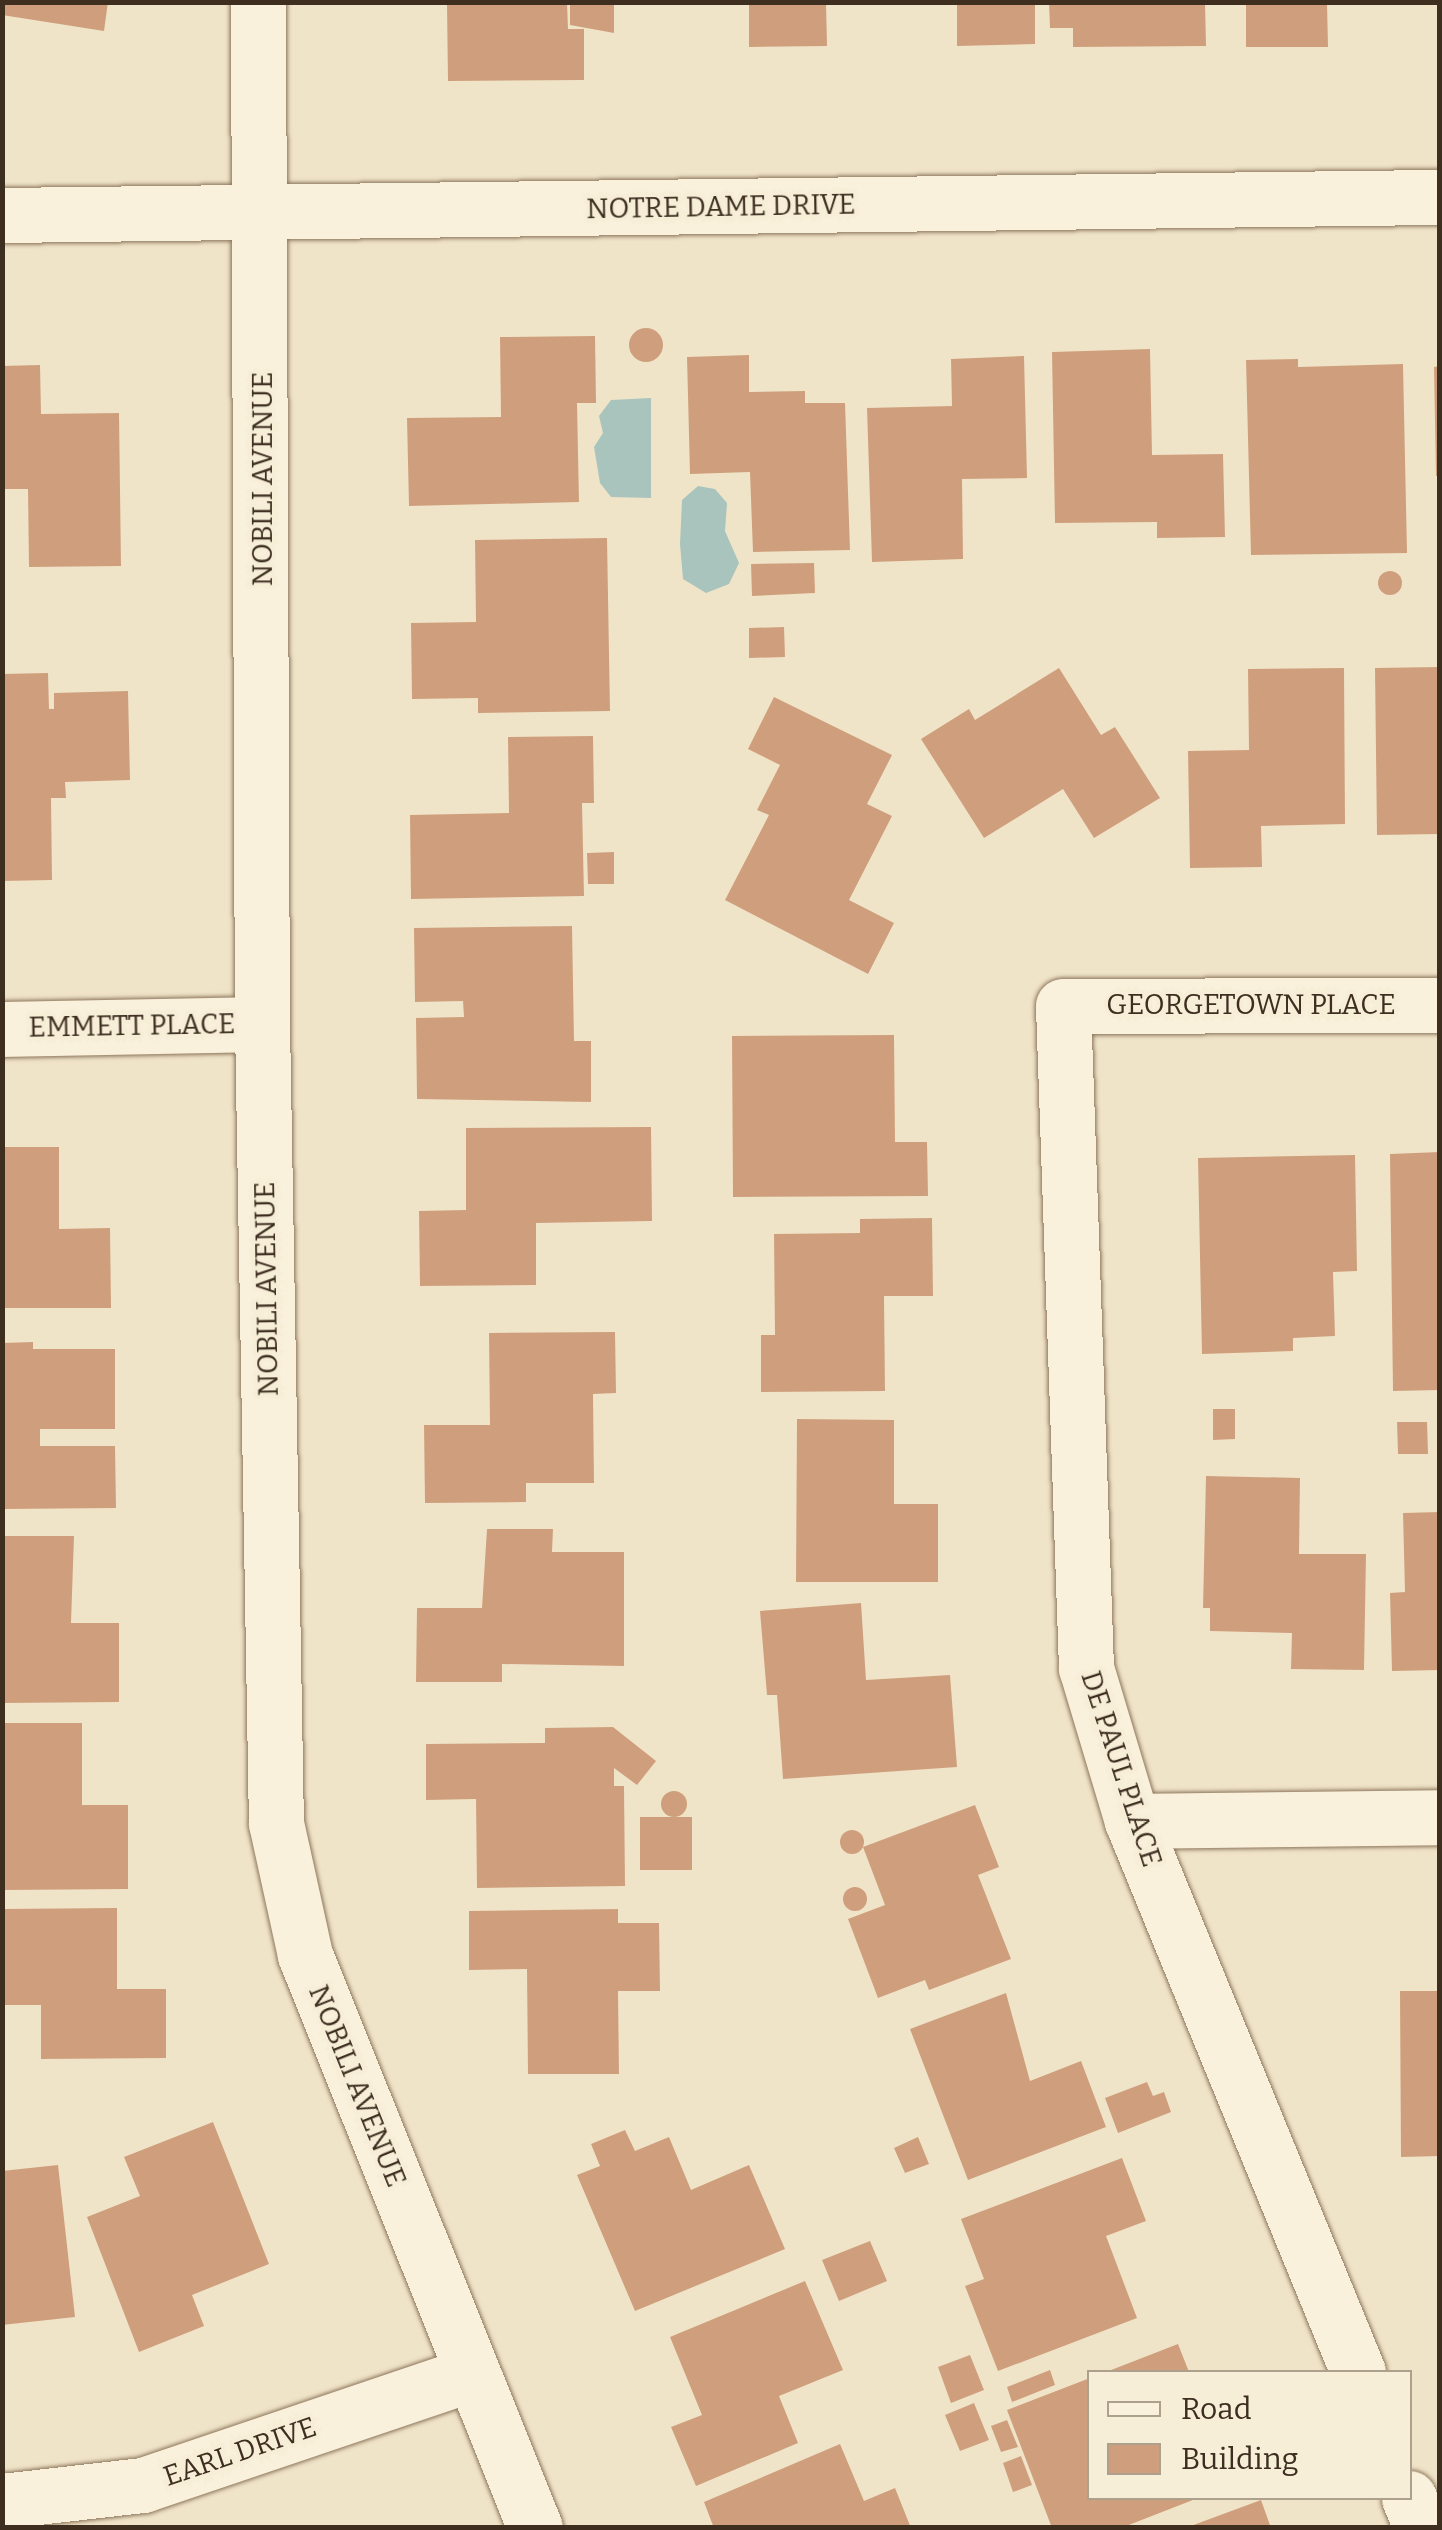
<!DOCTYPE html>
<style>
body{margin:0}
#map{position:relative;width:1442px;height:2530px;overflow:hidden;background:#f0e4c8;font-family:Bitter,serif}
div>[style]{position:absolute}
.water>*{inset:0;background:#a9c4bc}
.building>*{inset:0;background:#cf9f7d}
.round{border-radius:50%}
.roads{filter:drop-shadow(0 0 2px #8d765c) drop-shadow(0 0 2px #8d765c)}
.minor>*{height:55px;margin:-27.5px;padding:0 27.5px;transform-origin:27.5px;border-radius:27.5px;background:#faf1dc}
span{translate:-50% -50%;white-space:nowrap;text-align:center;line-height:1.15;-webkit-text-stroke:8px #f7eed8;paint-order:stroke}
.street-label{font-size:28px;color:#3d2e20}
.frame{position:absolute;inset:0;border:5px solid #3d2e20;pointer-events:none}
.legend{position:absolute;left:1087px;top:2370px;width:325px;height:130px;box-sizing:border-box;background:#f7eed8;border:2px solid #ada18e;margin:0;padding:12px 18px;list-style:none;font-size:30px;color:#3d2e20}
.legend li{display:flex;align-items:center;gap:20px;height:50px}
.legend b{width:50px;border:2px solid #ada18e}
</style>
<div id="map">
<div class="water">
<i style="clip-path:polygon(651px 398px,651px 498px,611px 497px,600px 483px,594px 447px,603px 433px,599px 416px,611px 400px)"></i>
<i style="clip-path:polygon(698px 486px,715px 489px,727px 503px,725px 531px,739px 563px,729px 584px,706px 593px,683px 579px,680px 544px,682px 500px)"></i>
</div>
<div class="building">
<i style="clip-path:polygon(2px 2px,108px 2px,104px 31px,2px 15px)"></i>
<i style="clip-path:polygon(458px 2px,567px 2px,568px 29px,584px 29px,584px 80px,448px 81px,447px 5px)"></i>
<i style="clip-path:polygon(570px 2px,614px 2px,614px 33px,570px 25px)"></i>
<i style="clip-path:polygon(749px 2px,826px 2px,827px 46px,749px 47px)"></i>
<i style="clip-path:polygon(957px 2px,1035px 2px,1035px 44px,957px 46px)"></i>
<i style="clip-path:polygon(1049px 2px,1205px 2px,1206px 46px,1073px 47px,1073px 28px,1050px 28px)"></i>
<i style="clip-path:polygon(1246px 2px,1327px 2px,1328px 47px,1246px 47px)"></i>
<i class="round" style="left:629px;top:328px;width:34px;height:34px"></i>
<i style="clip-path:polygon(595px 336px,596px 403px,577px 403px,579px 502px,409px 506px,407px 418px,501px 417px,500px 337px)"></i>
<i style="clip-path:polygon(1150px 349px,1152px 455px,1223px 454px,1225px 537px,1157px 538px,1157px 522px,1055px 523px,1052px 352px)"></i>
<i style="clip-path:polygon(749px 355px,749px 392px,805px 391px,805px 403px,845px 403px,850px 550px,753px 552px,750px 472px,690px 474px,687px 357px)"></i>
<i style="clip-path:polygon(1024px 356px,1027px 478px,962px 479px,963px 559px,872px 562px,867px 408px,952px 406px,951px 359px)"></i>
<i style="clip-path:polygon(1298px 359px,1298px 367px,1403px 364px,1407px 553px,1251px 555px,1246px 360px)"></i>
<i style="clip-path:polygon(40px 365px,41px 414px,119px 413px,121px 566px,29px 567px,28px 489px,2px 489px,2px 366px)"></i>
<i style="clip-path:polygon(1440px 366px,1440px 476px,1436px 476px,1434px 367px)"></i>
<i style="clip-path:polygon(607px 538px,610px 711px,478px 713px,478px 698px,412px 699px,411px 623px,476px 622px,475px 540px)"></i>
<i style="clip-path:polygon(814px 563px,815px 593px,752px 596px,751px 564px)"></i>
<i class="round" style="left:1378px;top:571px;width:24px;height:24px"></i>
<i style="clip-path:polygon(784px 627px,785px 657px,749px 658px,749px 628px)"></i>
<i style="clip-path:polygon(1440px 667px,1440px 834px,1377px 835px,1375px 668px)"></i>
<i style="clip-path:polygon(1059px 668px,1101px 735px,1115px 727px,1160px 798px,1094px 838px,1063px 789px,984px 838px,921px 739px,969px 709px,975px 720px)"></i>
<i style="clip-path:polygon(1344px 668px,1345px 824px,1261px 826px,1262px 867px,1190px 868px,1188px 751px,1249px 750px,1248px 669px)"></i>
<i style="clip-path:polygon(48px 673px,49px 709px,54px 709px,54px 693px,128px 691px,130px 780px,65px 782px,66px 798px,51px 798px,52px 880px,2px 881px,2px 674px)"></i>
<i style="clip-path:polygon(774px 697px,892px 755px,867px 804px,892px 816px,849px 900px,894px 923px,868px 974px,725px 900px,769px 815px,757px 810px,780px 765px,748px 749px)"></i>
<i style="clip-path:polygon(593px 736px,594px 803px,582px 803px,584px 896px,411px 899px,410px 815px,509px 813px,508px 737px)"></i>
<i style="clip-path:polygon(614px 852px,614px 884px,588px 884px,587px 853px)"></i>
<i style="clip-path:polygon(572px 926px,574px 1041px,591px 1041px,591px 1102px,417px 1099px,416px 1018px,464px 1017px,463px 1001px,415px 1002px,414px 928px)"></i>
<i style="clip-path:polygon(894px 1035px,895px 1142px,927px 1142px,928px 1196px,733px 1197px,732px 1036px)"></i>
<i style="clip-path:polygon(651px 1127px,652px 1221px,536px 1223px,536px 1285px,420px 1286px,419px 1211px,466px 1210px,466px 1128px)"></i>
<i style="clip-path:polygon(2px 1147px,59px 1147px,59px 1229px,110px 1228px,111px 1308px,2px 1308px)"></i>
<i style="clip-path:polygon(1440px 1152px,1440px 1390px,1393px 1391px,1390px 1154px)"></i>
<i style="clip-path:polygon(1355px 1155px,1357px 1271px,1333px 1272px,1335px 1336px,1293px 1338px,1293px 1351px,1202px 1354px,1198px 1158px)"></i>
<i style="clip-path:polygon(932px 1218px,933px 1296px,884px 1296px,885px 1391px,761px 1392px,761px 1335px,775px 1335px,774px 1234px,860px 1233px,860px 1219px)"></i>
<i style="clip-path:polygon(615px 1332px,616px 1393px,593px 1394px,594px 1483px,526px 1483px,526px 1502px,425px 1503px,424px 1425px,490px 1425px,489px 1333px)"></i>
<i style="clip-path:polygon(33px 1342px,33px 1349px,115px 1349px,115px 1429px,40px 1429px,40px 1446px,115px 1446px,116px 1508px,2px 1509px,2px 1343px)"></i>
<i style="clip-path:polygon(1213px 1409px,1235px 1409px,1235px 1439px,1213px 1440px)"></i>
<i style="clip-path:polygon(797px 1419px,894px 1420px,894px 1504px,938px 1504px,938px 1582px,796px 1582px)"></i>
<i style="clip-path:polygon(1397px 1422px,1427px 1422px,1428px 1454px,1398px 1454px)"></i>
<i style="clip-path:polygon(1206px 1476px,1300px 1478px,1299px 1554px,1366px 1554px,1364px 1670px,1291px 1669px,1292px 1633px,1210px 1631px,1210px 1608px,1203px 1608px)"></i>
<i style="clip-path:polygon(1440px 1512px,1440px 1670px,1392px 1671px,1390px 1593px,1405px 1592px,1403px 1513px)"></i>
<i style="clip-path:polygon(487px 1529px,553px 1529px,552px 1552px,624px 1552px,624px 1666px,502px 1664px,502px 1682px,416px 1682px,417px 1608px,482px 1608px)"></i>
<i style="clip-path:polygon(2px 1536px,74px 1536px,71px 1623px,119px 1623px,119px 1702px,2px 1703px)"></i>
<i style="clip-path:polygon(861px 1603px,866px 1680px,950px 1675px,957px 1767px,783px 1779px,777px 1695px,767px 1695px,760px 1611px)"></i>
<i style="clip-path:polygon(2px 1723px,82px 1723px,82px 1805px,128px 1805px,128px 1889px,5px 1890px)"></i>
<i style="clip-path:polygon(613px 1727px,656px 1761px,637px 1785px,614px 1768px,614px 1786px,624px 1786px,625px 1886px,477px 1888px,476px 1799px,426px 1800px,426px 1744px,545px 1743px,545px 1728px)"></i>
<i class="round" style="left:661px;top:1791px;width:26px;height:26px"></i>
<i style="clip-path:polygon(975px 1805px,999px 1867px,978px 1875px,1011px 1959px,929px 1990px,925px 1980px,878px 1998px,848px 1919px,885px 1905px,863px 1847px)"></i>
<i style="clip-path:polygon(640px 1817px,692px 1817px,692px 1870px,640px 1870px)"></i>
<i class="round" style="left:840px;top:1830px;width:24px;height:24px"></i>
<i class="round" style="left:843px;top:1887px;width:24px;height:24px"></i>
<i style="clip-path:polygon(117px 1908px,117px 1989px,166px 1989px,166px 2058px,41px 2059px,41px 2005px,2px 2005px,2px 1909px)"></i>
<i style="clip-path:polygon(618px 1909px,618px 1923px,659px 1923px,660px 1991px,618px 1991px,619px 2074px,528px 2074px,527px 1969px,469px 1970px,469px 1911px)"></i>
<i style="clip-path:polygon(1400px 1991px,1440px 1991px,1440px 2156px,1401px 2157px)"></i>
<i style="clip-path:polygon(1006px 1993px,1030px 2081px,1081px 2061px,1106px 2127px,968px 2180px,910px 2029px)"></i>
<i style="clip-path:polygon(1147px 2082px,1153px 2096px,1164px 2092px,1171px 2112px,1118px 2133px,1105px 2098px)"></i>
<i style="clip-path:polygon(213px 2122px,269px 2264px,192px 2295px,204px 2326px,139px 2352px,87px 2217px,140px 2196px,124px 2157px)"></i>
<i style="clip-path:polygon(625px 2130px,635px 2151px,669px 2137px,691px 2190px,749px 2165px,785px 2249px,635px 2311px,577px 2175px,600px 2166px,591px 2144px)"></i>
<i style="clip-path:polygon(918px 2137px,929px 2164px,905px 2173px,894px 2148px)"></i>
<i style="clip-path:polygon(1122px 2158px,1146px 2221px,1106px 2236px,1137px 2318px,998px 2371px,965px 2286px,984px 2279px,961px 2219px)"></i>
<i style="clip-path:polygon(58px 2165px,75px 2317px,2px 2325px,2px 2171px)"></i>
<i style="clip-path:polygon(870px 2241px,887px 2281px,839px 2301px,822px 2260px)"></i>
<i style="clip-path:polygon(805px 2281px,843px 2370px,779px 2396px,798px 2443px,696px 2486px,671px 2427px,702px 2415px,670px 2337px)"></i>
<i style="clip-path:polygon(1178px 2344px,1189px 2372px,1106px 2372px)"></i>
<i style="clip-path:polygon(970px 2355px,984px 2390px,951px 2403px,938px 2367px)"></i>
<i style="clip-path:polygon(1050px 2370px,1055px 2385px,1012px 2402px,1007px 2387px)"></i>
<i style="clip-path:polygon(1090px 2378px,1090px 2498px,1198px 2498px,1121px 2528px,1052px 2528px,1007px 2410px)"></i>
<i style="clip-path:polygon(974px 2403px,989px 2440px,960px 2451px,945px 2415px)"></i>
<i style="clip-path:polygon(1007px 2420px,1018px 2447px,1001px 2452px,991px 2426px)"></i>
<i style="clip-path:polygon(840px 2444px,864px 2501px,895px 2488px,911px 2528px,714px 2528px,704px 2502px)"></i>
<i style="clip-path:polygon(1021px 2456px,1032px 2485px,1013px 2492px,1003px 2463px)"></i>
<i style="clip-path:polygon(1261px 2500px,1271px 2528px,1189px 2528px,1188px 2527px)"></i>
</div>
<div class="roads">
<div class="minor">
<i style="left:258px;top:2px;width:1022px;rotate:89.78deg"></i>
<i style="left:262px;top:1024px;width:799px;rotate:89deg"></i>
<i style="left:276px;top:1823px;width:135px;rotate:77.6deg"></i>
<i style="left:305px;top:1955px;width:617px;rotate:68.13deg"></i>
<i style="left:2px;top:215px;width:1438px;rotate:-0.72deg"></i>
<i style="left:2px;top:1029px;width:260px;rotate:-1.1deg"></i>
<i style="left:1132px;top:1821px;width:308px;rotate:-0.7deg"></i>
<i style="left:1358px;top:2372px;width:596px;rotate:-112.3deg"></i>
<i style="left:1132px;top:1821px;width:160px;rotate:-106.7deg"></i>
<i style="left:1086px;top:1668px;width:662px;rotate:-91.99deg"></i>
<i style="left:1063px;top:1006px;width:377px;rotate:-0.2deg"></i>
<i style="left:1409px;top:2498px;width:32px;rotate:68deg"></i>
<i style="left:2px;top:2501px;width:142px;rotate:-6.5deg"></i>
<i style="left:143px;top:2485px;width:346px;rotate:-18.7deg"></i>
</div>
</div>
<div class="street-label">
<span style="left:721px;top:207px;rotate:-1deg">NOTRE DAME DRIVE</span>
<span style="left:263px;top:479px;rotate:-90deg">NOBILI AVENUE</span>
<span style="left:1251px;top:1005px">GEORGETOWN PLACE</span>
<span style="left:132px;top:1026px;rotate:-1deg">EMMETT PLACE</span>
<span style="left:267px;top:1289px;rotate:-91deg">NOBILI AVENUE</span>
<span style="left:1121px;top:1769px;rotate:72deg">DE PAUL PLACE</span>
<span style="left:357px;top:2086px;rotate:68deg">NOBILI AVENUE</span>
<span style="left:240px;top:2452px;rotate:-19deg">EARL DRIVE</span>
</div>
<div class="frame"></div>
<ul class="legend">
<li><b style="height:12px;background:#faf1dc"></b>Road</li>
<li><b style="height:28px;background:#cf9f7d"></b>Building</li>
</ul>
</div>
